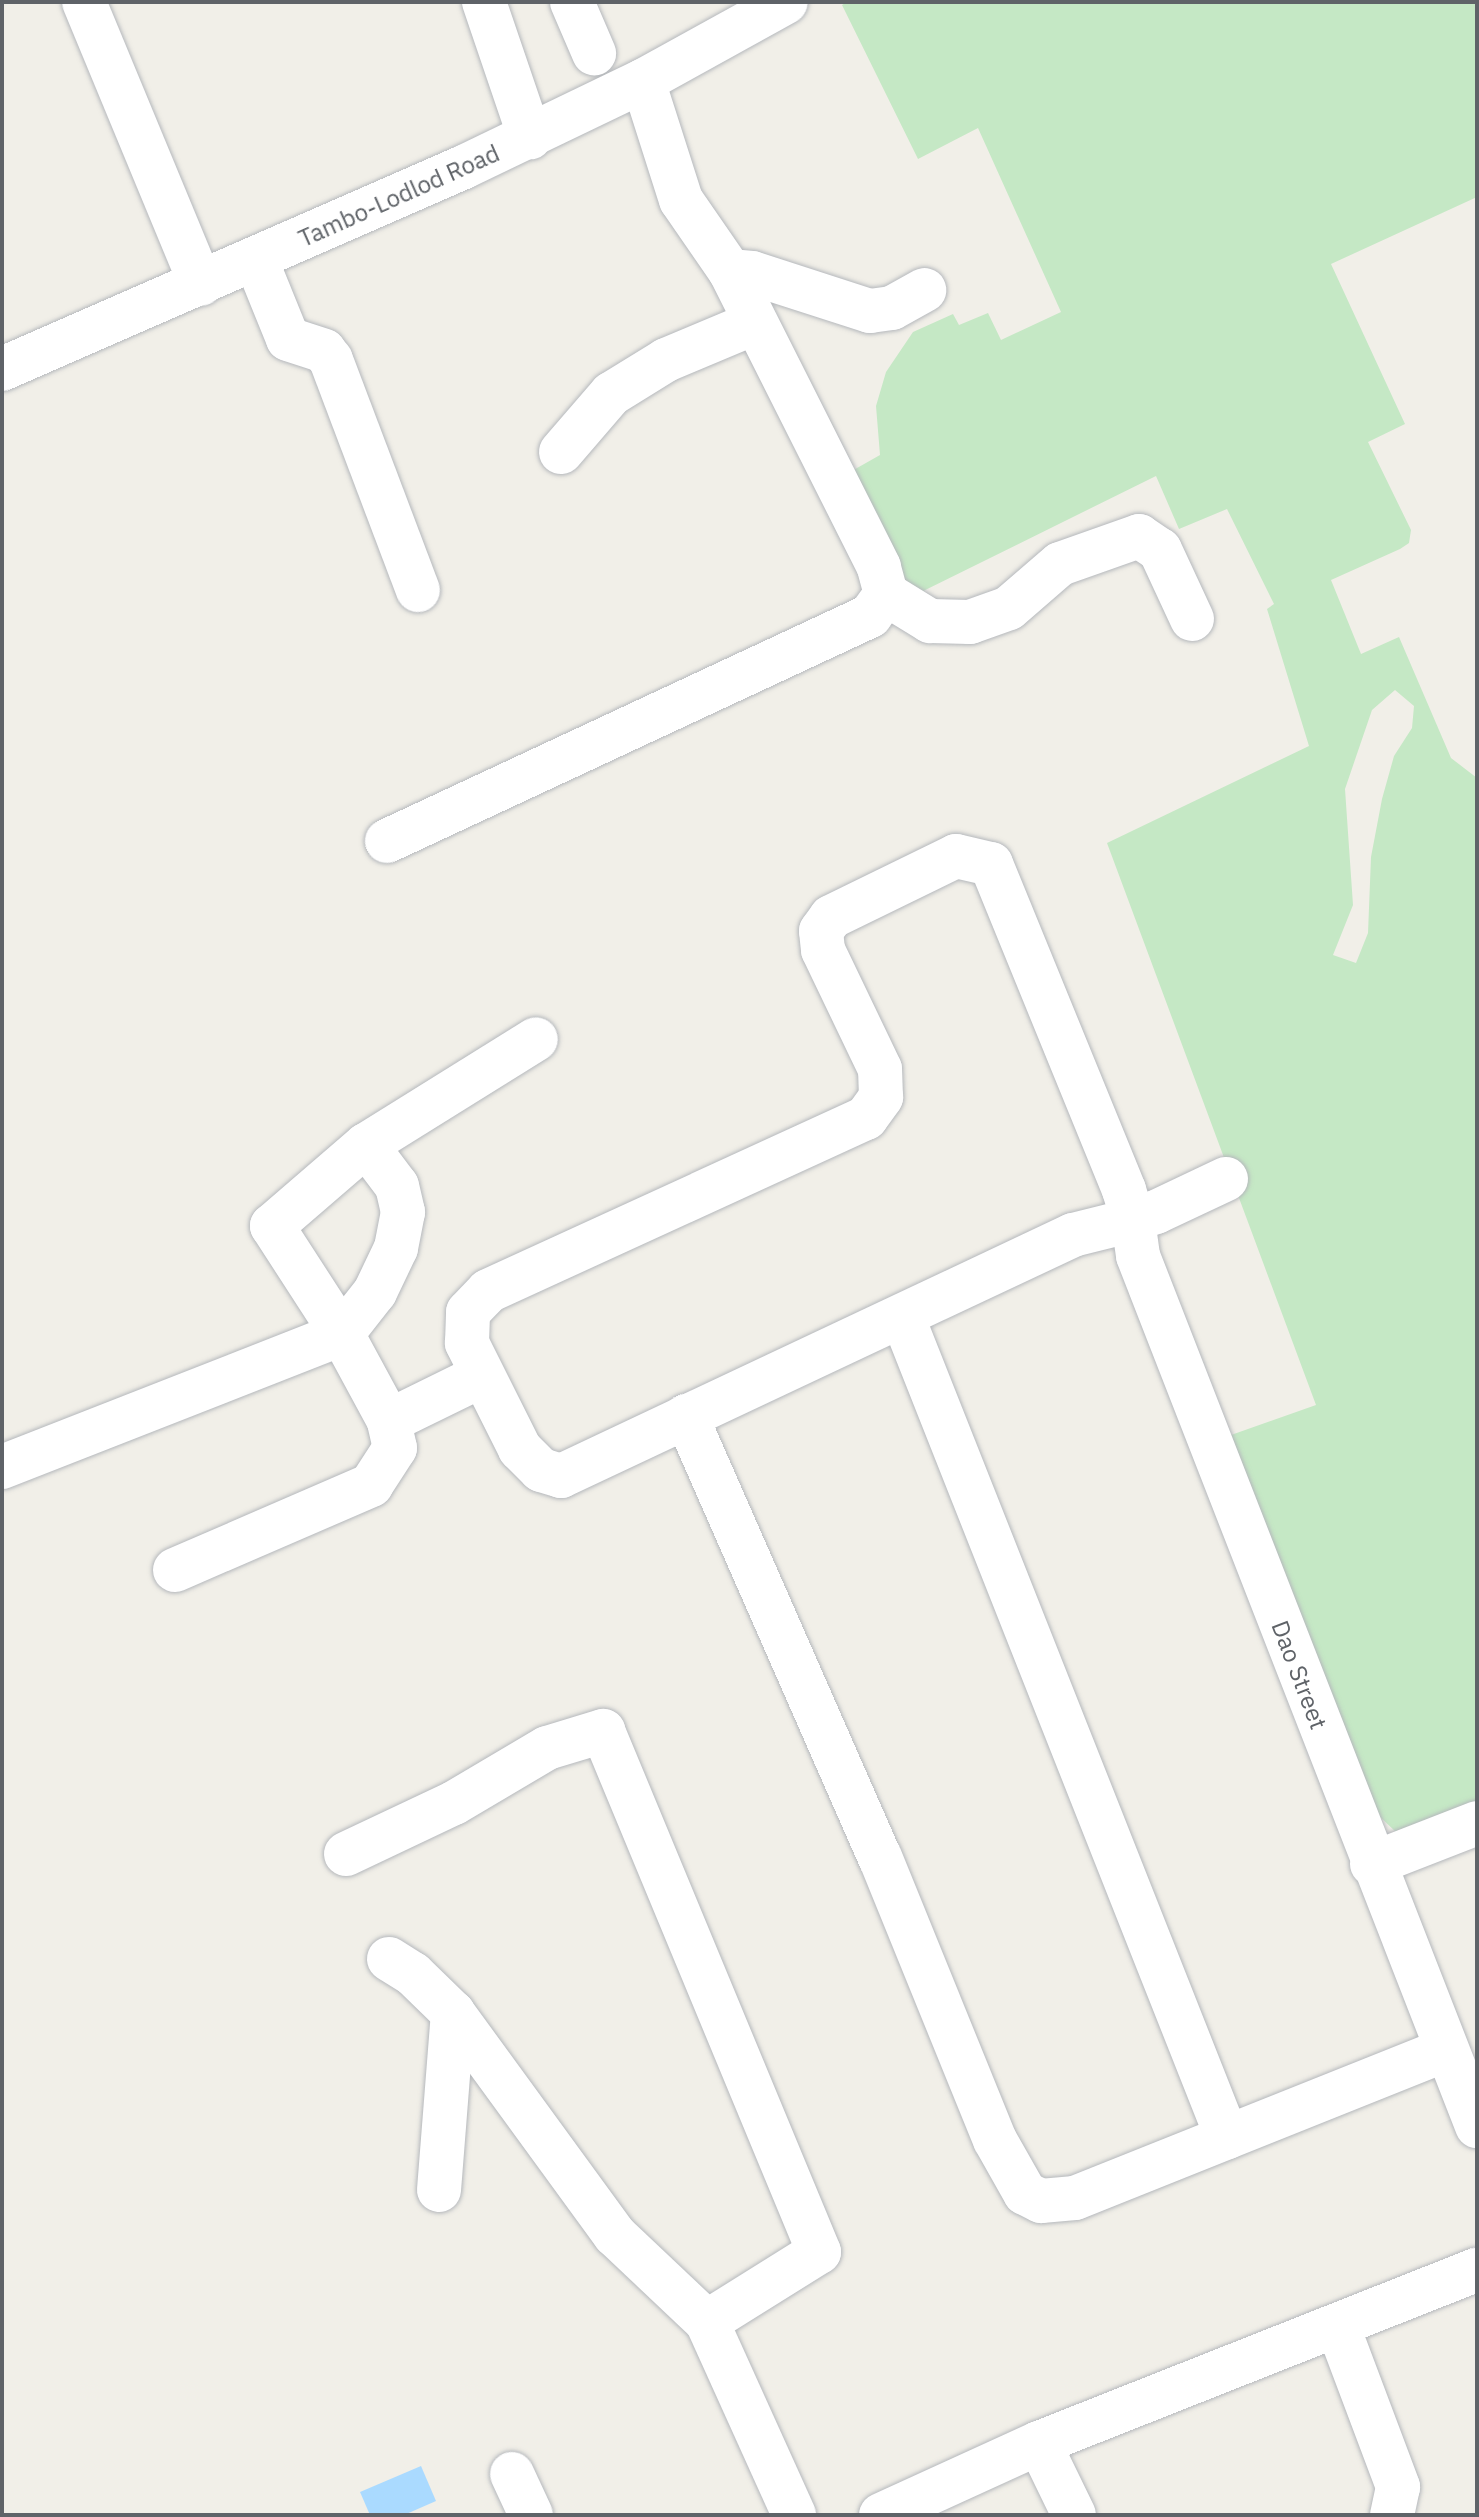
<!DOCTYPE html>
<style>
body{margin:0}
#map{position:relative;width:1479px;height:2517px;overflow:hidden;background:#f1efe8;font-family:"IBM Plex Sans",sans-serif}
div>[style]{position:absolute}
.green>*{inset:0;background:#c5e8c5}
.water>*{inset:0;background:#aadaff}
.roads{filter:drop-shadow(0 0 2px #b5b8bc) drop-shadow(0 0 2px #b5b8bc)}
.minor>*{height:44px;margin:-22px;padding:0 22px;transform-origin:22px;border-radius:22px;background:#fff}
span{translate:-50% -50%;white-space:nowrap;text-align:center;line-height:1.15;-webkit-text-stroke:6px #fff;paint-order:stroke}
.street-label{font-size:24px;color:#5f6368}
.frame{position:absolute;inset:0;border:4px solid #5f6368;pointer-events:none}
</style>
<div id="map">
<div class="green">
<i style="clip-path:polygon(evenodd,847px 2px,1477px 2px,1477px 197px,1331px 264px,1405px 424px,1368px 442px,1411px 530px,1409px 543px,1400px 549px,1331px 580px,1361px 654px,1399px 637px,1451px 758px,1477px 778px,1477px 1804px,1397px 1833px,1377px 1814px,1231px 1435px,1316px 1405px,1107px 843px,1309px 746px,1267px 609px,1274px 604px,1227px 509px,1179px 529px,1156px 476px,909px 598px,850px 472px,880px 455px,876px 406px,886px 372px,913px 332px,953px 314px,959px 325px,988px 313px,1001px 340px,1061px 312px,978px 128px,918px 159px,842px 5px,847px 2px,1395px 690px,1414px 706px,1412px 728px,1394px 756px,1382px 799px,1371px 857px,1368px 933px,1356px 963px,1333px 955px,1353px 905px,1345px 789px,1372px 710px,1395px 690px)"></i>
</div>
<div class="water">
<i style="clip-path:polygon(421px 2466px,436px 2501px,404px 2515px,370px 2515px,360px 2492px)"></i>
</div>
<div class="roads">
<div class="minor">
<i style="left:84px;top:2px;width:305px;rotate:67.5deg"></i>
<i style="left:484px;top:2px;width:143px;rotate:71.2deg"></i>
<i style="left:572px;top:2px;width:56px;rotate:66.7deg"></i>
<i style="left:256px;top:260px;width:85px;rotate:67.9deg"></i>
<i style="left:288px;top:339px;width:38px;rotate:18deg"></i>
<i style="left:324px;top:351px;width:11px;rotate:52deg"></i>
<i style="left:331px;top:360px;width:246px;rotate:69.3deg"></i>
<i style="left:730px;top:271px;width:22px;rotate:5deg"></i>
<i style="left:752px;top:273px;width:124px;rotate:17.9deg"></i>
<i style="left:870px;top:311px;width:22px;rotate:-8deg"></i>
<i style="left:892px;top:308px;width:37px;rotate:-29deg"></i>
<i style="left:2px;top:369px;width:504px;rotate:-23.62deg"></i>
<i style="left:464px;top:167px;width:199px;rotate:-25.7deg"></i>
<i style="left:643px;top:81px;width:163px;rotate:-28.9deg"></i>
<i style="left:561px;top:452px;width:77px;rotate:-49.2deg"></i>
<i style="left:611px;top:394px;width:65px;rotate:-31.7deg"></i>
<i style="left:666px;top:360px;width:95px;rotate:-22.8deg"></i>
<i style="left:886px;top:594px;width:52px;rotate:31.5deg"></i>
<i style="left:930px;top:621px;width:40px;rotate:1.4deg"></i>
<i style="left:970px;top:622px;width:41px;rotate:-19.7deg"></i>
<i style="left:1009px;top:608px;width:67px;rotate:-40.8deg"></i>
<i style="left:1060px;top:564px;width:84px;rotate:-19.5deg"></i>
<i style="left:1139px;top:536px;width:25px;rotate:34deg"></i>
<i style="left:1160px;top:550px;width:76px;rotate:65.1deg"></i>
<i style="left:387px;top:841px;width:533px;rotate:-24.98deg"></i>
<i style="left:870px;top:616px;width:27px;rotate:-54deg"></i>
<i style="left:886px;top:594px;width:28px;rotate:-105deg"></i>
<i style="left:879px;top:567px;width:331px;rotate:-116.7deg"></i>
<i style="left:730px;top:271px;width:86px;rotate:-124.6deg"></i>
<i style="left:681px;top:200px;width:125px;rotate:-107.7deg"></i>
<i style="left:366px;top:1145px;width:51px;rotate:52.9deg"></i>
<i style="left:397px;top:1186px;width:27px;rotate:77deg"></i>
<i style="left:403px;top:1212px;width:37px;rotate:101deg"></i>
<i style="left:396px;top:1248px;width:49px;rotate:115.5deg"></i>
<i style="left:375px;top:1292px;width:53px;rotate:128.2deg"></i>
<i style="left:342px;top:1334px;width:129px;rotate:-122.9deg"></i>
<i style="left:272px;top:1226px;width:124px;rotate:-40.8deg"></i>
<i style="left:366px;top:1145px;width:200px;rotate:-31.9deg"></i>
<i style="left:1226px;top:1179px;width:77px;rotate:154.8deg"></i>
<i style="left:1156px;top:1212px;width:24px;rotate:161deg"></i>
<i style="left:1133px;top:1220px;width:62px;rotate:166deg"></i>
<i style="left:1073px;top:1235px;width:566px;rotate:154.79deg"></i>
<i style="left:561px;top:1476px;width:21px;rotate:-163deg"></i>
<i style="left:541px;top:1470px;width:30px;rotate:-135deg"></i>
<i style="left:520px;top:1449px;width:119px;rotate:-116.6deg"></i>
<i style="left:467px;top:1343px;width:31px;rotate:-88deg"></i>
<i style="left:468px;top:1312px;width:29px;rotate:-46deg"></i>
<i style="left:488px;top:1291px;width:416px;rotate:-24.6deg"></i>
<i style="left:866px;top:1118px;width:26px;rotate:-54deg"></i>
<i style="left:881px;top:1097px;width:28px;rotate:-92deg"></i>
<i style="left:880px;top:1069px;width:132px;rotate:-115.6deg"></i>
<i style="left:823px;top:950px;width:19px;rotate:-96deg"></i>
<i style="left:821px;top:931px;width:17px;rotate:-54deg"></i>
<i style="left:831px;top:917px;width:139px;rotate:-26deg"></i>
<i style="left:956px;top:856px;width:36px;rotate:13deg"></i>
<i style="left:991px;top:864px;width:352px;rotate:67.8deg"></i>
<i style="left:1124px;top:1190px;width:31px;rotate:73deg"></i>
<i style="left:1133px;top:1220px;width:36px;rotate:82deg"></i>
<i style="left:1138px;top:1256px;width:934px;rotate:68.71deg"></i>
<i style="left:903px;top:1318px;width:881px;rotate:68.42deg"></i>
<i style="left:686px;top:1416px;width:482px;rotate:66.3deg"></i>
<i style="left:880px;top:1857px;width:305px;rotate:67.9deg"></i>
<i style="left:995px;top:2140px;width:61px;rotate:60.5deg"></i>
<i style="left:1025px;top:2193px;width:18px;rotate:27deg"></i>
<i style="left:1041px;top:2201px;width:34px;rotate:-5deg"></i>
<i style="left:1075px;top:2198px;width:399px;rotate:-21.8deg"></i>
<i style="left:2px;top:1467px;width:365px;rotate:-21.4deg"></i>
<i style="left:342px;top:1334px;width:99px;rotate:61.6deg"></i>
<i style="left:175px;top:1570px;width:214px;rotate:-23.4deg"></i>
<i style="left:371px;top:1485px;width:44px;rotate:-57deg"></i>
<i style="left:395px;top:1448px;width:28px;rotate:-103deg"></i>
<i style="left:389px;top:1421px;width:102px;rotate:-26.1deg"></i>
<i style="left:346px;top:1854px;width:119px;rotate:-25.3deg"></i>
<i style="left:454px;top:1803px;width:108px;rotate:-30.6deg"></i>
<i style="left:547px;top:1748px;width:59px;rotate:-16.9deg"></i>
<i style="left:603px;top:1731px;width:564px;rotate:67.48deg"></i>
<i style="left:819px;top:2252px;width:132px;rotate:148deg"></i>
<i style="left:1372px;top:1864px;width:113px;rotate:-21.3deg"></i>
<i style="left:389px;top:1959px;width:28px;rotate:32deg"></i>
<i style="left:413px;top:1974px;width:56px;rotate:44.3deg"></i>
<i style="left:453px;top:2013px;width:275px;rotate:53.9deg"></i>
<i style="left:615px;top:2235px;width:127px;rotate:43.4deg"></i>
<i style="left:707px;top:2322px;width:212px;rotate:65.7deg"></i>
<i style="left:439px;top:2190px;width:178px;rotate:-85.5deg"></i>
<i style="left:1338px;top:2327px;width:171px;rotate:69.4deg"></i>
<i style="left:1398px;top:2487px;width:29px;rotate:102deg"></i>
<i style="left:1039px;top:2443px;width:80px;rotate:64.1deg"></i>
<i style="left:512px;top:2474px;width:45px;rotate:65.1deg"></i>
<i style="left:881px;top:2515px;width:174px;rotate:-24.5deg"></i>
<i style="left:1039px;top:2443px;width:471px;rotate:-21.6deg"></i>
</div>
</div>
<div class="street-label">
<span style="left:399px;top:196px;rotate:-24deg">Tambo-Lodlod Road</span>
<span style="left:1299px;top:1675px;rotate:69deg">Dao Street</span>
</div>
<div class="frame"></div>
</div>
